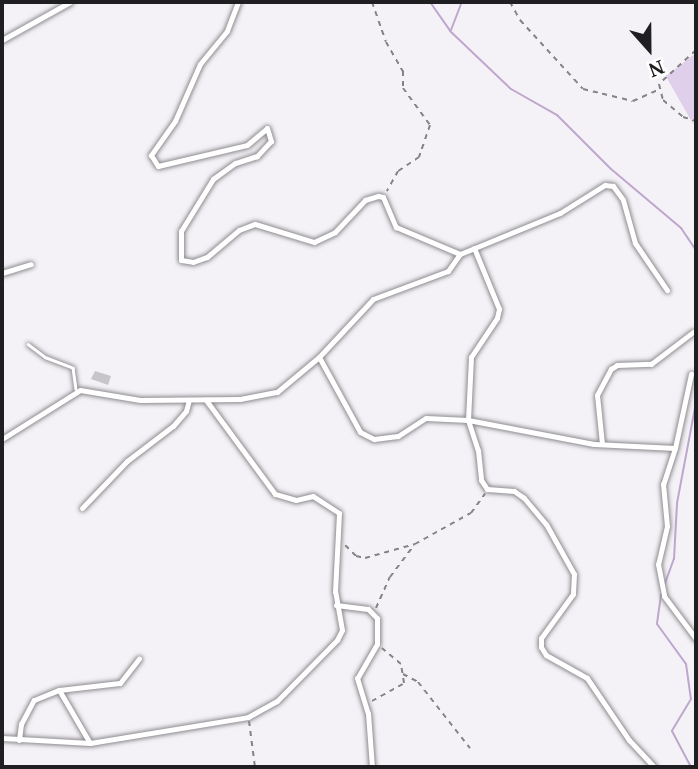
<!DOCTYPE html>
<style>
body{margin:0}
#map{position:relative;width:698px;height:769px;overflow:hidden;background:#f5f2f7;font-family:"Noto Serif",serif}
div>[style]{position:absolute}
.green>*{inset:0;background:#e0cfeb}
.stream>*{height:2px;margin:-1px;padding:0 1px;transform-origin:1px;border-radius:1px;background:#bea7cd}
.building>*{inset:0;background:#c7c5c9}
.path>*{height:2px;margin-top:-1px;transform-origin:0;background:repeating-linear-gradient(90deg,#858386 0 5px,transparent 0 10px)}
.roads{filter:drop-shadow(0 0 2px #8e8c90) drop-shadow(0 0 2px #8e8c90)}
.service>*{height:2.5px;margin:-1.25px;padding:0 1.25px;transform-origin:1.25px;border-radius:1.25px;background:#fff}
.minor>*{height:5px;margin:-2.5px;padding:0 2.5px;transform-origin:2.5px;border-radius:2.5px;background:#fff}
span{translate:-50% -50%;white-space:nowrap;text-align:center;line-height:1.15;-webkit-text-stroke:7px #fff;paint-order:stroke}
.frame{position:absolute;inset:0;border:4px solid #1f1e20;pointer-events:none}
.north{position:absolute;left:614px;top:14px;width:70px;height:70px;-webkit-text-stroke:5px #fff;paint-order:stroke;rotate:159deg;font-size:19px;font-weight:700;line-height:28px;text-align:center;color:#1f1e20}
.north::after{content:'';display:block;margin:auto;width:24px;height:32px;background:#1f1e20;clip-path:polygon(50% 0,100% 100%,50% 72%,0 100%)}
</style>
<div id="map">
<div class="green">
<i style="clip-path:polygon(696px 53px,696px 117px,693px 124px,664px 73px,667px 75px)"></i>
</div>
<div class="stream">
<i style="left:430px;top:2px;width:35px;rotate:55deg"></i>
<i style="left:450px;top:31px;width:84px;rotate:43.6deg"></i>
<i style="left:511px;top:89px;width:53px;rotate:29.5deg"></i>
<i style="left:557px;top:115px;width:76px;rotate:45deg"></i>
<i style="left:611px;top:169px;width:92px;rotate:40.1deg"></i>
<i style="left:681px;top:228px;width:27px;rotate:56deg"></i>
<i style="left:451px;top:30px;width:30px;rotate:-69deg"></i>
<i style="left:664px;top:586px;width:29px;rotate:-70deg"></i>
<i style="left:674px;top:559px;width:56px;rotate:-86.9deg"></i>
<i style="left:677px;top:503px;width:103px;rotate:-79.3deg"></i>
<i style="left:661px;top:595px;width:29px;rotate:98deg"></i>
<i style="left:657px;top:624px;width:49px;rotate:54.1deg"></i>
<i style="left:686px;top:664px;width:35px;rotate:82deg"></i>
<i style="left:691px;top:699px;width:37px;rotate:121deg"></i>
<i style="left:672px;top:731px;width:41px;rotate:62.2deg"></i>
</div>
<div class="building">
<i style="clip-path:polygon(95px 371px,111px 376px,108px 385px,91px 379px)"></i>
</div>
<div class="path">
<i style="left:372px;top:2px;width:42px;rotate:70.7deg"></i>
<i style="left:386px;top:42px;width:34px;rotate:60deg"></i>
<i style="left:403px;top:71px;width:17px;rotate:90deg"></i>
<i style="left:403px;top:88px;width:46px;rotate:53.9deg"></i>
<i style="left:430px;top:125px;width:34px;rotate:109deg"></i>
<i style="left:419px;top:157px;width:25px;rotate:146deg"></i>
<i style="left:398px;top:171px;width:23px;rotate:119deg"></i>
<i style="left:510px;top:2px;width:21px;rotate:61deg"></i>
<i style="left:520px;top:20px;width:93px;rotate:47.6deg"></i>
<i style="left:583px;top:89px;width:51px;rotate:13.5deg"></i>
<i style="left:633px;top:101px;width:30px;rotate:-24deg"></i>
<i style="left:696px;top:50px;width:50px;rotate:137.4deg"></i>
<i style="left:659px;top:84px;width:16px;rotate:76deg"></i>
<i style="left:663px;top:100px;width:26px;rotate:40deg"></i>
<i style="left:683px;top:117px;width:14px;rotate:17deg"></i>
<i style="left:345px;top:545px;width:16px;rotate:45deg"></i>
<i style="left:356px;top:556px;width:9px;rotate:13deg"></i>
<i style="left:365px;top:558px;width:52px;rotate:-15.6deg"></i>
<i style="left:415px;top:544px;width:64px;rotate:-29deg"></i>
<i style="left:471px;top:513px;width:24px;rotate:-54deg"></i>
<i style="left:376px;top:608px;width:34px;rotate:-66deg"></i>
<i style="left:390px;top:577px;width:40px;rotate:-53deg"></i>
<i style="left:403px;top:674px;width:17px;rotate:28deg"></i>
<i style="left:418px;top:682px;width:84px;rotate:51.8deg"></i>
<i style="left:372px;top:701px;width:37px;rotate:-29deg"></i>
<i style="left:404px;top:683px;width:19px;rotate:-99deg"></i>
<i style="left:401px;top:664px;width:25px;rotate:-140deg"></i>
<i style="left:249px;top:721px;width:46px;rotate:82.6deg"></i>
</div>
<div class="roads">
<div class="service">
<i style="left:28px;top:344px;width:21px;rotate:37deg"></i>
<i style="left:45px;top:357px;width:30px;rotate:21deg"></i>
<i style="left:73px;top:368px;width:21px;rotate:82deg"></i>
</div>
<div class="minor">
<i style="left:238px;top:2px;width:31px;rotate:111deg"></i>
<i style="left:227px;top:31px;width:43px;rotate:129.3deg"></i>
<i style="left:200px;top:64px;width:62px;rotate:113.7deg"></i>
<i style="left:175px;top:121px;width:42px;rotate:125.2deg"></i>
<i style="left:151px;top:155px;width:13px;rotate:58deg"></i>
<i style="left:158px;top:166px;width:91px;rotate:-13.3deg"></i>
<i style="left:247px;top:145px;width:26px;rotate:-40deg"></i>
<i style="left:267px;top:128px;width:14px;rotate:73deg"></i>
<i style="left:271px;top:141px;width:21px;rotate:133deg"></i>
<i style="left:257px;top:156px;width:23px;rotate:162deg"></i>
<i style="left:235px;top:163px;width:27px;rotate:144deg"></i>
<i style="left:213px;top:179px;width:61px;rotate:121.6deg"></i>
<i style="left:181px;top:231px;width:29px;rotate:90deg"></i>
<i style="left:181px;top:260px;width:12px;rotate:9deg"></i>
<i style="left:193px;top:262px;width:15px;rotate:-20deg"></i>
<i style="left:207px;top:257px;width:42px;rotate:-40.2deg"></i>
<i style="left:239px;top:230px;width:17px;rotate:-21deg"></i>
<i style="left:255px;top:224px;width:62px;rotate:17deg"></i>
<i style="left:314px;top:242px;width:23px;rotate:-25deg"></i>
<i style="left:335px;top:232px;width:44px;rotate:-46.8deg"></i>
<i style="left:365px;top:200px;width:14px;rotate:-17deg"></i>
<i style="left:378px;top:196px;width:5px;rotate:11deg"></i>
<i style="left:383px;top:197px;width:33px;rotate:67deg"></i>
<i style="left:396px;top:227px;width:69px;rotate:22.9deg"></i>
<i style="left:2px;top:40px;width:78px;rotate:-29.2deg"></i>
<i style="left:474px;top:248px;width:66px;rotate:67.7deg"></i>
<i style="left:499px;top:309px;width:9px;rotate:103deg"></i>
<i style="left:497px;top:318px;width:47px;rotate:123.7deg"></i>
<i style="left:471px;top:357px;width:63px;rotate:92.7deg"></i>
<i style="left:468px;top:420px;width:32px;rotate:72deg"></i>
<i style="left:478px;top:450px;width:30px;rotate:84deg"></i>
<i style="left:481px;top:480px;width:11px;rotate:56deg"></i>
<i style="left:487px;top:489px;width:27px;rotate:4deg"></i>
<i style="left:514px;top:491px;width:12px;rotate:35deg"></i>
<i style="left:524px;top:498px;width:34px;rotate:50deg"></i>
<i style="left:546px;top:524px;width:57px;rotate:60.8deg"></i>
<i style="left:574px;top:574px;width:20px;rotate:93deg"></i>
<i style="left:573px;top:594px;width:54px;rotate:126deg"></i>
<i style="left:541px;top:638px;width:9px;rotate:90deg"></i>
<i style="left:541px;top:647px;width:9px;rotate:58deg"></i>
<i style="left:546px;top:655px;width:47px;rotate:29.3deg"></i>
<i style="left:587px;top:678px;width:75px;rotate:55.9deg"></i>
<i style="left:629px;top:740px;width:37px;rotate:47deg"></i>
<i style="left:460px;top:254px;width:108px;rotate:-22.3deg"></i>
<i style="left:560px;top:213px;width:53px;rotate:-31.9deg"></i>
<i style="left:605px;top:185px;width:8px;rotate:7deg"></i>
<i style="left:613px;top:186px;width:17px;rotate:54deg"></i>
<i style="left:623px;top:200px;width:45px;rotate:74.4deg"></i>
<i style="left:635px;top:243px;width:57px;rotate:55.8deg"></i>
<i style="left:2px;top:273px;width:30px;rotate:-17deg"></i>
<i style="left:319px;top:357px;width:85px;rotate:61.3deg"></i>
<i style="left:360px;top:432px;width:16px;rotate:27deg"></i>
<i style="left:374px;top:439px;width:24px;rotate:-7deg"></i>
<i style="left:398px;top:436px;width:33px;rotate:-33deg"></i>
<i style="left:426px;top:418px;width:42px;rotate:2.7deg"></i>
<i style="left:468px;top:420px;width:128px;rotate:10.8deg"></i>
<i style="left:594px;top:444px;width:81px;rotate:2.8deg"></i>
<i style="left:675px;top:448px;width:38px;rotate:108deg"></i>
<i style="left:663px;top:484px;width:42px;rotate:84.6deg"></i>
<i style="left:667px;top:526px;width:39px;rotate:103deg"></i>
<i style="left:658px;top:564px;width:33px;rotate:79deg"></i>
<i style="left:664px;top:596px;width:54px;rotate:53.3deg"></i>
<i style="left:2px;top:439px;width:92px;rotate:-32.1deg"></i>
<i style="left:80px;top:390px;width:61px;rotate:9.5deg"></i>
<i style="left:140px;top:400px;width:100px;rotate:-0.6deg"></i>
<i style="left:240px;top:399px;width:38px;rotate:-11deg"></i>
<i style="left:277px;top:392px;width:55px;rotate:-39.8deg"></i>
<i style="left:319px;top:357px;width:79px;rotate:-47deg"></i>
<i style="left:373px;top:299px;width:80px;rotate:-20.5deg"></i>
<i style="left:448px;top:271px;width:21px;rotate:-55deg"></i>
<i style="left:602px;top:444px;width:49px;rotate:-95.8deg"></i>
<i style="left:597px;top:395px;width:30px;rotate:-62deg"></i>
<i style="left:611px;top:369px;width:7px;rotate:-34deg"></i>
<i style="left:617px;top:365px;width:34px;rotate:-2deg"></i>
<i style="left:651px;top:364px;width:53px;rotate:-37.3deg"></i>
<i style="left:675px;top:448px;width:76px;rotate:-77.8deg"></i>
<i style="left:82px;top:508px;width:65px;rotate:-46.2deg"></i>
<i style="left:127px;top:461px;width:58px;rotate:-37.3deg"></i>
<i style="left:173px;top:426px;width:20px;rotate:-49deg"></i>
<i style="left:186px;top:411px;width:11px;rotate:-75deg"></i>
<i style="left:336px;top:605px;width:32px;rotate:7deg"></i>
<i style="left:368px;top:609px;width:13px;rotate:45deg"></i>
<i style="left:377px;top:618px;width:26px;rotate:90deg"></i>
<i style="left:377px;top:644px;width:39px;rotate:120deg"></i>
<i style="left:357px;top:678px;width:37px;rotate:73deg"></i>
<i style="left:368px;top:713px;width:54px;rotate:85.8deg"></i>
<i style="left:59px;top:690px;width:61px;rotate:-6.5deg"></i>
<i style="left:120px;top:683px;width:31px;rotate:-52deg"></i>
<i style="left:2px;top:738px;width:88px;rotate:3.3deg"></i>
<i style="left:90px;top:743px;width:160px;rotate:-9.3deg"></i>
<i style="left:248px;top:717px;width:33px;rotate:-29deg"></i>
<i style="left:277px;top:701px;width:86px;rotate:-45.5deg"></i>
<i style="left:337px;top:640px;width:11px;rotate:-63deg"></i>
<i style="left:342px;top:630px;width:39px;rotate:-100deg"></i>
<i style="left:335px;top:592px;width:79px;rotate:-87.1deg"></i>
<i style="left:339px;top:513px;width:31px;rotate:-147deg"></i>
<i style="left:313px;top:496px;width:17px;rotate:167deg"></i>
<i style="left:296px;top:500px;width:22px;rotate:-164deg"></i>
<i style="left:275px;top:494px;width:117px;rotate:-126.3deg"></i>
<i style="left:19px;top:740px;width:16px;rotate:-83deg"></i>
<i style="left:21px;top:724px;width:27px;rotate:-62deg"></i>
<i style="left:34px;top:700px;width:27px;rotate:-22deg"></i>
<i style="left:59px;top:690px;width:61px;rotate:59.7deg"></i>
</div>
</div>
<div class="frame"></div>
<div class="north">N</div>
</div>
